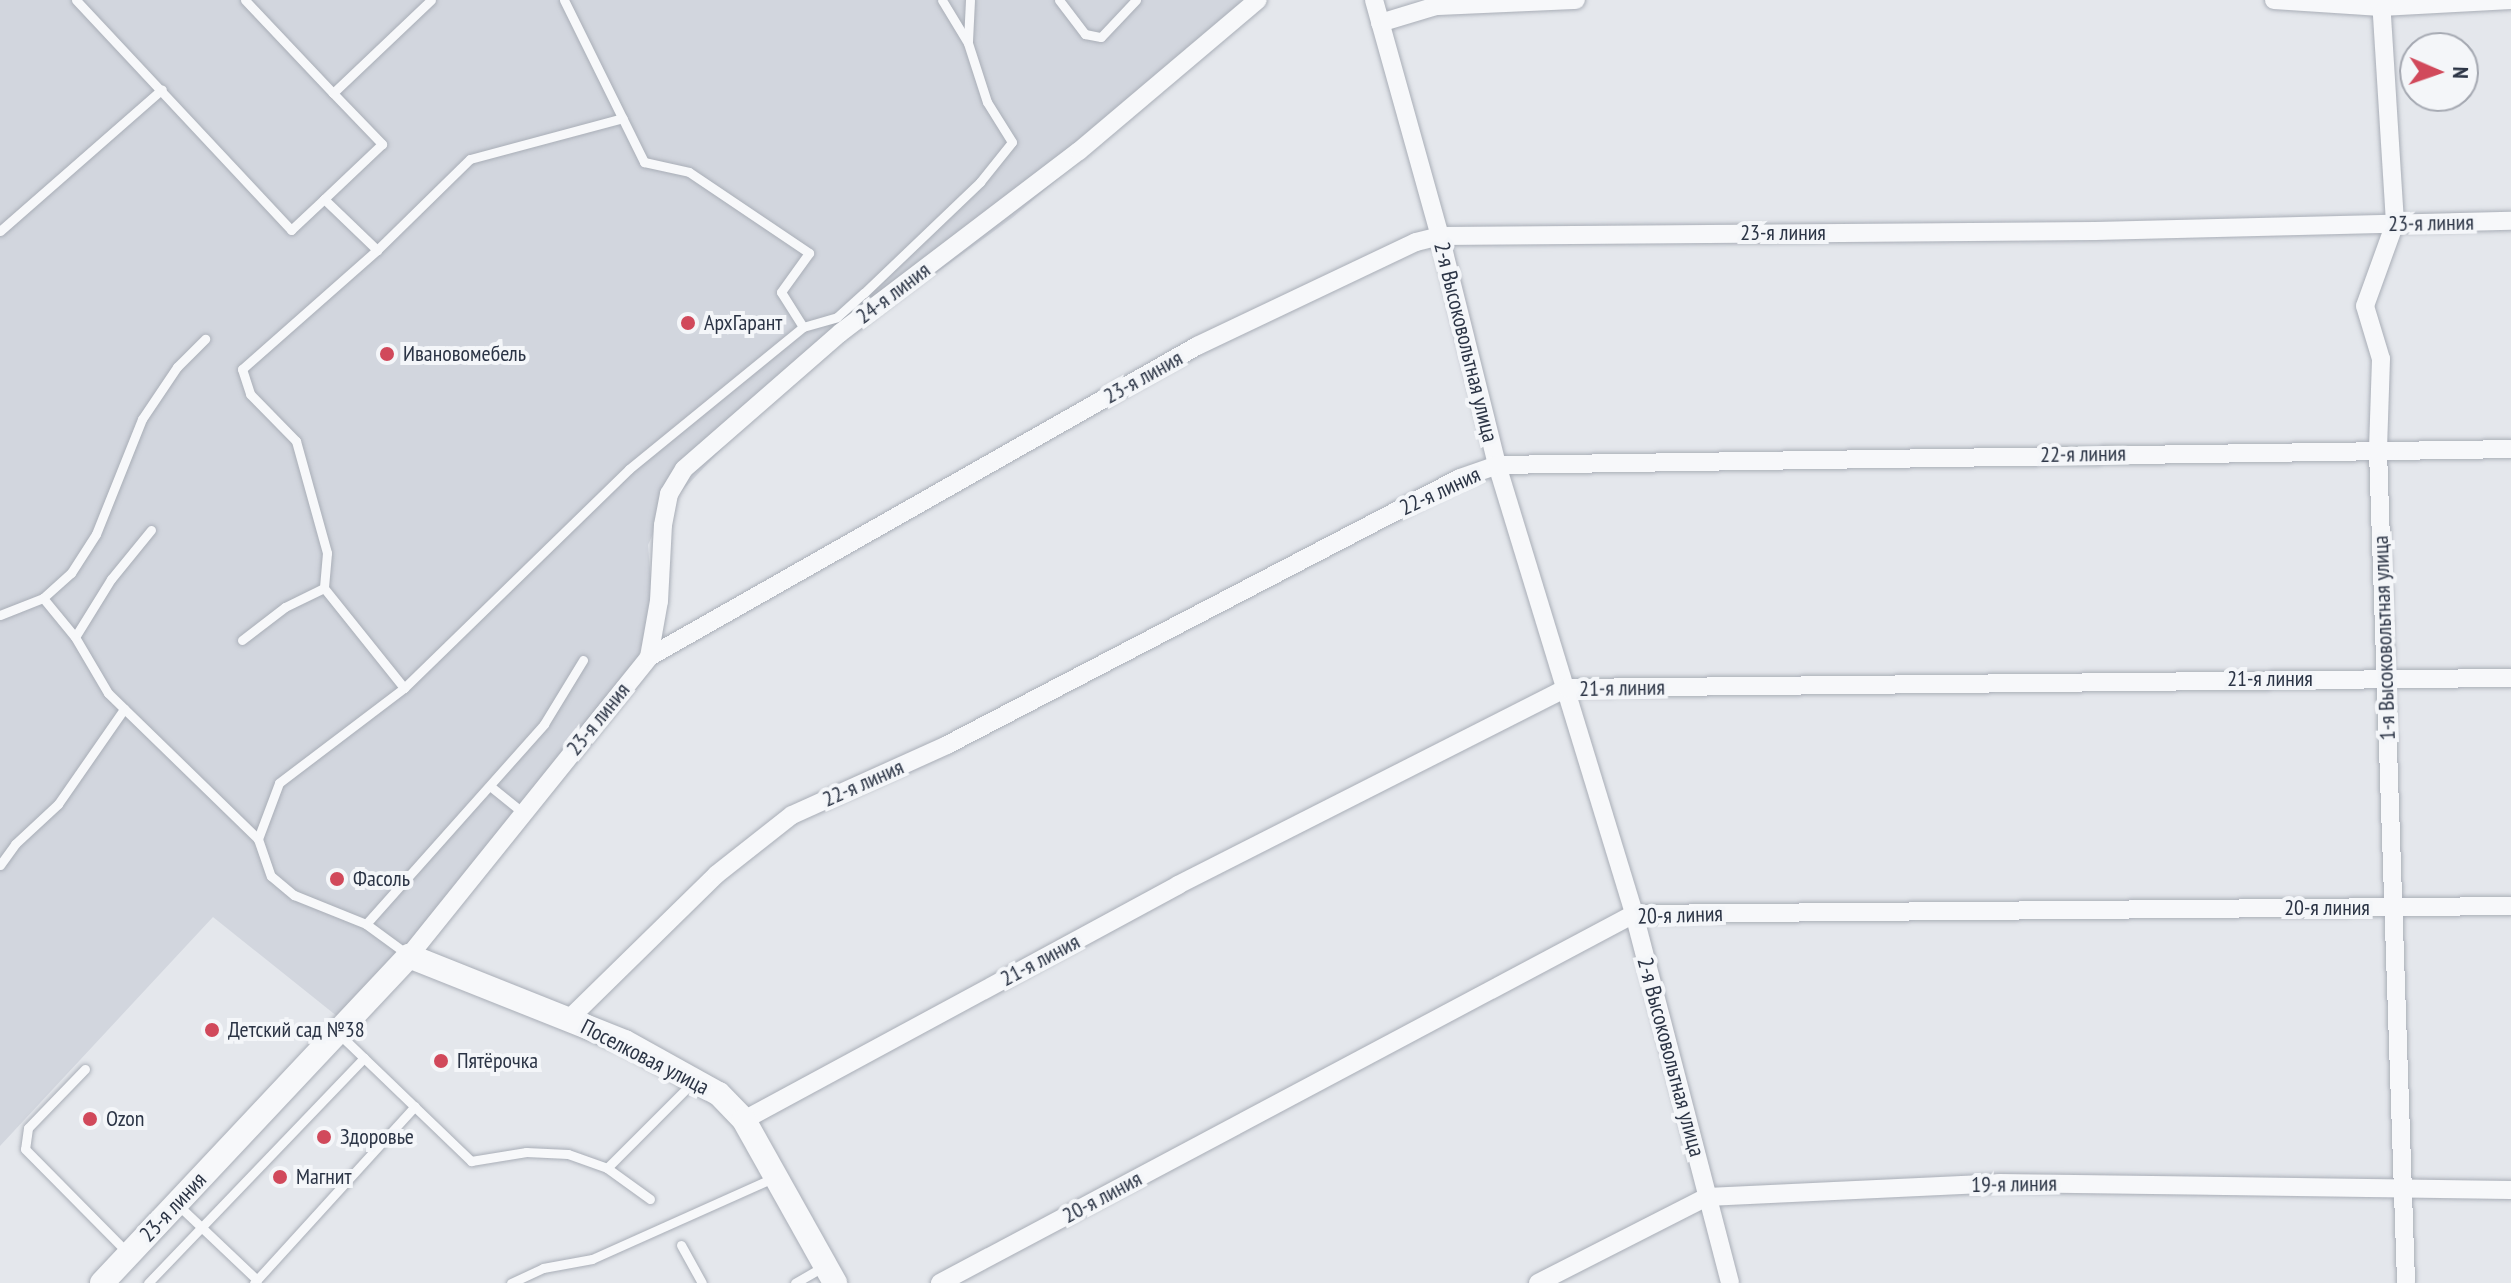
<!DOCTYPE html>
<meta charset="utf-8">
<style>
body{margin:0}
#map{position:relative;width:2511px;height:1283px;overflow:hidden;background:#e4e7ec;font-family:"PT Sans Narrow",sans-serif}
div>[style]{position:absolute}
.built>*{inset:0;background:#d2d6de}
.roads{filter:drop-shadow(0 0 2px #a9aeb7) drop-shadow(0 0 2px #a9aeb7)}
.service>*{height:9px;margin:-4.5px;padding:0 4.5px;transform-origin:4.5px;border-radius:4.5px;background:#f7f8fa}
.minor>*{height:18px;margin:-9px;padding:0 9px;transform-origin:9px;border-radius:9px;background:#f7f8fa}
.tertiary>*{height:24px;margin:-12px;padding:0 12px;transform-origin:12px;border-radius:12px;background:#f7f8fa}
.dots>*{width:22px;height:22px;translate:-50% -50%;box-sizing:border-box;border:4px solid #f4f6f9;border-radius:50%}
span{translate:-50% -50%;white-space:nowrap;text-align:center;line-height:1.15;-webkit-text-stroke:8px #f4f6f9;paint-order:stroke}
.street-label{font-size:22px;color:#2b3445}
.poi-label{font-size:22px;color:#2b3445}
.left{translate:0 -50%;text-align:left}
.north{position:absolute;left:2399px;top:32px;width:80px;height:80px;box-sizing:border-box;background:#f4f6f9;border:2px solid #a4a8b1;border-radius:50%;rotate:92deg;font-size:22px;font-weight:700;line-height:32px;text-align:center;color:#2b3445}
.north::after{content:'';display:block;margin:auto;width:28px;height:36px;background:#d1495b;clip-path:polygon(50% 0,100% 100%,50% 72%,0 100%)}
</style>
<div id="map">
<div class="built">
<i style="clip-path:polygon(0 0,1257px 0,1187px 69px,1012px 218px,782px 385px,663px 511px,648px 545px,653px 605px,635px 669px,419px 955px,343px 1021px,213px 917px,0 1146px)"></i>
</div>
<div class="roads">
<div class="service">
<i style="left:76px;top:0;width:315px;rotate:46.9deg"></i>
<i style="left:291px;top:230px;width:45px;rotate:-43.2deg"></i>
<i style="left:245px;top:0;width:128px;rotate:46.6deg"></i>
<i style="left:333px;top:93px;width:135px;rotate:-43.5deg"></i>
<i style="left:564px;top:0;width:181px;rotate:63.7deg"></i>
<i style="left:644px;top:162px;width:46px;rotate:12.5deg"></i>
<i style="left:689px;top:172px;width:145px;rotate:34deg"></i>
<i style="left:809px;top:253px;width:48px;rotate:125.7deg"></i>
<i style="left:781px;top:292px;width:41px;rotate:57.8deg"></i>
<i style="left:1059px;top:0;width:43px;rotate:52.6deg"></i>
<i style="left:1085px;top:34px;width:16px;rotate:11deg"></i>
<i style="left:1101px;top:37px;width:51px;rotate:-46.6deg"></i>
<i style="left:968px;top:41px;width:41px;rotate:-87.2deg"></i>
<i style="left:333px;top:93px;width:71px;rotate:46.1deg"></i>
<i style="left:382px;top:144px;width:80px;rotate:136.5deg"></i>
<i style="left:324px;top:199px;width:74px;rotate:43.9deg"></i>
<i style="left:377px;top:250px;width:130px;rotate:-44.4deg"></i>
<i style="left:470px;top:159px;width:158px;rotate:-15deg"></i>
<i style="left:0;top:231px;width:215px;rotate:-41.2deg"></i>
<i style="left:377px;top:250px;width:180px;rotate:138.6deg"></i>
<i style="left:242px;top:369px;width:26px;rotate:72deg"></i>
<i style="left:250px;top:394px;width:66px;rotate:45.6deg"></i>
<i style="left:296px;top:441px;width:116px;rotate:74.5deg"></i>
<i style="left:327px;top:553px;width:35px;rotate:95deg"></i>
<i style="left:324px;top:588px;width:128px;rotate:51.3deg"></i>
<i style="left:404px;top:688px;width:314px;rotate:-44.2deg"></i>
<i style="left:629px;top:469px;width:225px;rotate:-39.2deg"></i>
<i style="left:803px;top:327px;width:35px;rotate:-16deg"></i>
<i style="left:837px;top:317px;width:36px;rotate:-42deg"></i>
<i style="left:864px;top:293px;width:161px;rotate:-43.7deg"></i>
<i style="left:980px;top:182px;width:51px;rotate:-51.3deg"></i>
<i style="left:1012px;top:142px;width:47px;rotate:-122deg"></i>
<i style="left:987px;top:102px;width:62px;rotate:-107.9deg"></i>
<i style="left:968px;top:43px;width:50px;rotate:-121.2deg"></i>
<i style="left:151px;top:530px;width:63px;rotate:129.2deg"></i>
<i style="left:111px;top:579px;width:68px;rotate:121.8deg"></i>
<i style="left:75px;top:637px;width:65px;rotate:59.5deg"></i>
<i style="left:108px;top:693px;width:209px;rotate:44.2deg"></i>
<i style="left:43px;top:598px;width:50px;rotate:50.6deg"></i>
<i style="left:0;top:615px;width:46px;rotate:-21.6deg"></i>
<i style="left:43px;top:598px;width:38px;rotate:-42deg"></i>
<i style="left:71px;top:573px;width:46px;rotate:-57.3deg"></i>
<i style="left:96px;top:534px;width:124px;rotate:-68.2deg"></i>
<i style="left:142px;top:419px;width:63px;rotate:-56.1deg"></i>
<i style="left:177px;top:367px;width:40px;rotate:-45deg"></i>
<i style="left:242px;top:640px;width:54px;rotate:-37.5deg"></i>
<i style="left:285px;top:607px;width:43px;rotate:-26deg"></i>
<i style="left:404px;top:688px;width:157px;rotate:142.8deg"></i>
<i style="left:279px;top:783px;width:60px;rotate:110.6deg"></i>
<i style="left:258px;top:839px;width:39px;rotate:71deg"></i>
<i style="left:271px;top:876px;width:30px;rotate:40deg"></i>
<i style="left:294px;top:895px;width:78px;rotate:21.9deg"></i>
<i style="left:366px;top:924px;width:51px;rotate:36.2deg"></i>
<i style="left:490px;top:786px;width:41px;rotate:39.1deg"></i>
<i style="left:0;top:865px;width:26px;rotate:-54deg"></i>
<i style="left:15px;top:844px;width:59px;rotate:-42.9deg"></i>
<i style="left:58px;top:804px;width:116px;rotate:-55.2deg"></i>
<i style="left:366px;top:924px;width:268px;rotate:-48.3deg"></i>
<i style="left:544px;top:724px;width:75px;rotate:-58.6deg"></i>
<i style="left:338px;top:1033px;width:185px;rotate:43.9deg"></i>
<i style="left:471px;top:1161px;width:56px;rotate:-9.3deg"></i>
<i style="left:526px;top:1152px;width:42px;rotate:2.7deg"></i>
<i style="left:568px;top:1154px;width:41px;rotate:19.7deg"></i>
<i style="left:607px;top:1168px;width:53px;rotate:35.8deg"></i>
<i style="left:85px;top:1069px;width:82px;rotate:134deg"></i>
<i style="left:28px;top:1128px;width:21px;rotate:98deg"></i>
<i style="left:25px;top:1149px;width:145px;rotate:45.3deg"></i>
<i style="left:607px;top:1168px;width:120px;rotate:-45deg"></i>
<i style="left:178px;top:1205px;width:109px;rotate:43.5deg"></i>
<i style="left:681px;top:1245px;width:43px;rotate:61.1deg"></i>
<i style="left:148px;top:1283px;width:312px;rotate:-46.2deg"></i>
<i style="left:254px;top:1283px;width:239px;rotate:-47.7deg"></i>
<i style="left:511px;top:1283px;width:35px;rotate:-25deg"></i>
<i style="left:543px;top:1268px;width:50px;rotate:-10.4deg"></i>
<i style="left:592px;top:1259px;width:198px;rotate:-24.1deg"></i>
<i style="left:795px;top:1283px;width:32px;rotate:-30deg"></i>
</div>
<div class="minor">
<i style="left:1374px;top:0;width:245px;rotate:74.4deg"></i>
<i style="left:1440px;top:236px;width:236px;rotate:76deg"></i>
<i style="left:1497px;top:465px;width:469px;rotate:73deg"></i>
<i style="left:1634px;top:914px;width:381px;rotate:75.4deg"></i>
<i style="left:2274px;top:0;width:107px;rotate:3.7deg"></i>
<i style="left:2381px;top:7px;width:130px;rotate:-3.1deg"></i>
<i style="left:2381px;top:0;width:223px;rotate:86.4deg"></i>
<i style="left:2395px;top:223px;width:88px;rotate:109.9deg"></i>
<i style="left:2365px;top:306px;width:55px;rotate:73.2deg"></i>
<i style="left:2381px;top:359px;width:92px;rotate:91.9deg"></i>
<i style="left:2378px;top:451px;width:832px;rotate:88.07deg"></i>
<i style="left:1380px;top:23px;width:59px;rotate:-16.9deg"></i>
<i style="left:1436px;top:6px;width:140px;rotate:-2.5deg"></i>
<i style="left:649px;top:657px;width:57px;rotate:-79.9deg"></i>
<i style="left:659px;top:601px;width:76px;rotate:-87deg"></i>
<i style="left:663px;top:525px;width:32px;rotate:-79deg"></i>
<i style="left:669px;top:494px;width:29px;rotate:-59deg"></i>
<i style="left:684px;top:469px;width:207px;rotate:-41.1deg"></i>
<i style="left:840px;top:333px;width:300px;rotate:-37.3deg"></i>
<i style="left:1079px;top:151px;width:234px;rotate:-40.2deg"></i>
<i style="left:409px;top:956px;width:383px;rotate:-51.2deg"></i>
<i style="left:649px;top:657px;width:630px;rotate:-29.58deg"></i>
<i style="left:1197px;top:346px;width:242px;rotate:-25.4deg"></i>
<i style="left:1416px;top:242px;width:25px;rotate:-14deg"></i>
<i style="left:1440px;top:236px;width:655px;rotate:-0.44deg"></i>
<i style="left:2095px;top:231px;width:416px;rotate:-1.4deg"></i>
<i style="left:569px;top:1019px;width:207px;rotate:-44.4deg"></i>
<i style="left:717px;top:874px;width:95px;rotate:-38.2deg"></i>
<i style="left:792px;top:815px;width:170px;rotate:-24.3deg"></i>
<i style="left:947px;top:745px;width:578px;rotate:-27.5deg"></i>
<i style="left:1460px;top:478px;width:39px;rotate:-19deg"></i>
<i style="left:1497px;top:465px;width:1014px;rotate:-0.9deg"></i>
<i style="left:744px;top:1120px;width:494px;rotate:-28.4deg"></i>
<i style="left:1178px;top:885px;width:436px;rotate:-26.9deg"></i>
<i style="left:1567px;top:688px;width:944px;rotate:-0.61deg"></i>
<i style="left:940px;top:1283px;width:786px;rotate:-28deg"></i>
<i style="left:1634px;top:914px;width:877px;rotate:-0.52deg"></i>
<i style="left:1538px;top:1283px;width:190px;rotate:-27deg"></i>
<i style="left:1707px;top:1197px;width:292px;rotate:-2.7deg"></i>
<i style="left:1999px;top:1183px;width:512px;rotate:0.78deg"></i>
</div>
<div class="tertiary">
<i style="left:102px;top:1283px;width:449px;rotate:-46.8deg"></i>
<i style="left:409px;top:956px;width:232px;rotate:21.7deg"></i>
<i style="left:625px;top:1042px;width:107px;rotate:29deg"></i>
<i style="left:719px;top:1094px;width:36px;rotate:46deg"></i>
<i style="left:744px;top:1120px;width:187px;rotate:60.8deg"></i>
</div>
</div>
<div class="dots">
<i style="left:688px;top:323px;background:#d1495b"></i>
<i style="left:387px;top:354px;background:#d1495b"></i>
<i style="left:337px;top:879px;background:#d1495b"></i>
<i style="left:212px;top:1030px;background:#d1495b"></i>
<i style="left:441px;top:1061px;background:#d1495b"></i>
<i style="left:90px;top:1119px;background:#d1495b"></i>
<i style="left:324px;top:1137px;background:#d1495b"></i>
<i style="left:280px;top:1177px;background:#d1495b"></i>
</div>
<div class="street-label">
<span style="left:2431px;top:223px;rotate:-1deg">23-я линия</span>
<span style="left:1783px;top:233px">23-я линия</span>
<span style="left:893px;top:293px;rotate:-37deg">24-я линия</span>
<span style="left:1466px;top:342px;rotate:76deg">2-я Высоковольтная улица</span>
<span style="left:1143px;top:377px;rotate:-29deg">23-я линия</span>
<span style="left:2083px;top:454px;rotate:-1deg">22-я линия</span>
<span style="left:1440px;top:491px;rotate:-25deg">22-я линия</span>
<span style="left:2384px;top:638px;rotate:-92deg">1-я Высоковольтная улица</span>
<span style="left:2270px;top:679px">21-я линия</span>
<span style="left:1622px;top:688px;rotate:-1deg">21-я линия</span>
<span style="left:598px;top:719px;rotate:-51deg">23-я линия</span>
<span style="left:863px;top:783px;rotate:-24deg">22-я линия</span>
<span style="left:2327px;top:908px">20-я линия</span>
<span style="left:1680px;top:915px;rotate:-2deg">20-я линия</span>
<span style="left:1040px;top:960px;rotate:-28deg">21-я линия</span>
<span style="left:645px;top:1057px;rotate:27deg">Поселковая улица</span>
<span style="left:1671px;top:1057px;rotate:75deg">2-я Высоковольтная улица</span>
<span style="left:2014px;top:1184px;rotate:-1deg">19-я линия</span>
<span style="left:1102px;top:1197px;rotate:-28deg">20-я линия</span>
<span style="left:173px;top:1207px;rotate:-47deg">23-я линия</span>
</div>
<div class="poi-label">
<span class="left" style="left:704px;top:323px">АрхГарант</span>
<span class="left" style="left:403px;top:354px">Ивановомебель</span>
<span class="left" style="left:353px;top:879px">Фасоль</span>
<span class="left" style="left:228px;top:1030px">Детский сад №38</span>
<span class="left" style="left:457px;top:1061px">Пятёрочка</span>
<span class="left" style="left:106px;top:1119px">Ozon</span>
<span class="left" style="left:340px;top:1137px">Здоровье</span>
<span class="left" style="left:296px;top:1177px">Магнит</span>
</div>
<div class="north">N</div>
</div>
